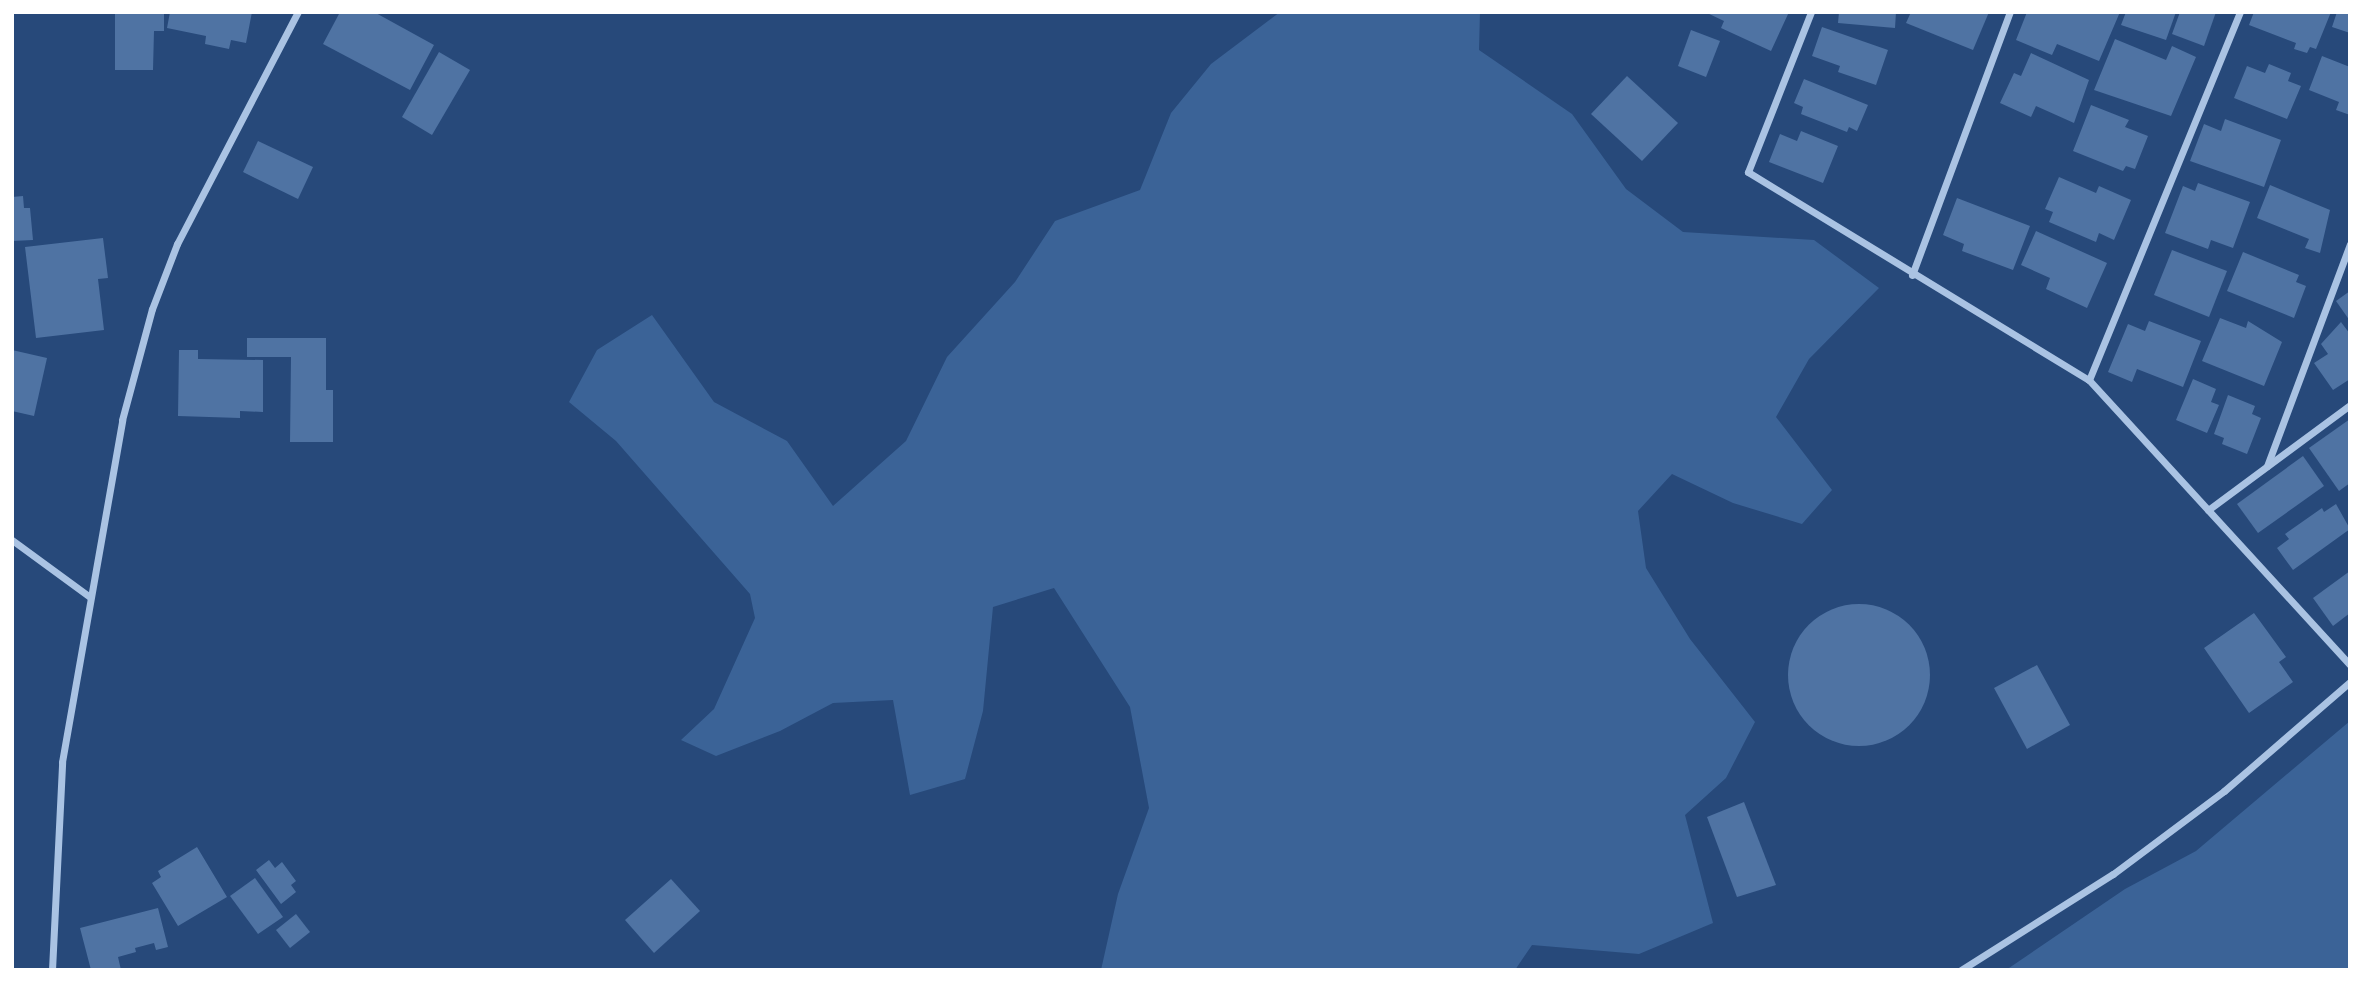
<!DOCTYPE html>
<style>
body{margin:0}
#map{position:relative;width:2362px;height:982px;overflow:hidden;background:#27497a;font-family:"Work Sans",sans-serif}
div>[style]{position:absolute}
.green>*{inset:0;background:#3b6397}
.building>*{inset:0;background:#4f73a3}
.round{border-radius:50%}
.minor>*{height:7px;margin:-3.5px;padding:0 3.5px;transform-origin:3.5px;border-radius:3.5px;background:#aac3e3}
span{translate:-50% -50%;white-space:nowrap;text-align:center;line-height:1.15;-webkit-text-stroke:7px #27497a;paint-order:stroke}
.frame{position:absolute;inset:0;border:14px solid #fff;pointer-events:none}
</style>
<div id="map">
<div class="green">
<i style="clip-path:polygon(1280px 12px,1480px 12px,1479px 50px,1572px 114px,1626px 189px,1683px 232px,1814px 240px,1879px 288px,1809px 359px,1776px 417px,1832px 490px,1802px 524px,1733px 503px,1672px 474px,1638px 511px,1646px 568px,1690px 639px,1755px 722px,1726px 778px,1685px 815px,1713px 923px,1639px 954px,1532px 945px,1515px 970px,1101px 970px,1118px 894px,1149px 808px,1130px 707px,1054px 588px,993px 607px,983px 711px,965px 779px,910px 795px,893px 700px,833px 703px,780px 731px,716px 756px,681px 740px,714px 709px,755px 618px,750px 594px,616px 441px,569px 402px,597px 350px,652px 315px,714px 402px,787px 441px,833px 506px,906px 441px,947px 357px,1015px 282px,1055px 221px,1140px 190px,1171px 113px,1211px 64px)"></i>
<i style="clip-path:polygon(2350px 721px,2350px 970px,2006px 970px,2125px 889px,2196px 851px)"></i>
</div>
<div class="building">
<i style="clip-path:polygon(115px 12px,164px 12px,164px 31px,154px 31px,153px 70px,115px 70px)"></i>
<i style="clip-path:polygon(170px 12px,252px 12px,246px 43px,231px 40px,229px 49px,205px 44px,206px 36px,167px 28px)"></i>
<i style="clip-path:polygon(340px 12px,374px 12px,434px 45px,410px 90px,323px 44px)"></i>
<i style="clip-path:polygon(1705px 12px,1789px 12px,1771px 51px,1721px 28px,1724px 21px)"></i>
<i style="clip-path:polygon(1839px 12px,1896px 12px,1895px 28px,1838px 23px)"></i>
<i style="clip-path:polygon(1911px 12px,1989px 12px,1973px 50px,1906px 23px)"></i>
<i style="clip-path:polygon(2027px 12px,2120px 12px,2099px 61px,2057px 44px,2052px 55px,2016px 40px)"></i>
<i style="clip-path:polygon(2126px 12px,2176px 12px,2166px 40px,2121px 25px)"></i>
<i style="clip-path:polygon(2180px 12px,2216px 12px,2204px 46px,2172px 34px)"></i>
<i style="clip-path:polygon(2254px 12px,2331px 12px,2316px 49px,2310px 47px,2307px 53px,2294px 49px,2296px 43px,2249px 25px)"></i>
<i style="clip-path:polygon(2337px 12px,2350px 12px,2350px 33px,2332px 27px)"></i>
<i style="clip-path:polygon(1822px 27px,1888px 50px,1876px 85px,1838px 72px,1840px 66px,1812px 56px)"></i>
<i style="clip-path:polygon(1691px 30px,1720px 41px,1706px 77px,1678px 66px)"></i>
<i style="clip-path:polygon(2115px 39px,2166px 60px,2172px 46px,2196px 57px,2171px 116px,2094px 90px)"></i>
<i style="clip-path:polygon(439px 52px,470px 70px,432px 135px,402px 117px)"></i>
<i style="clip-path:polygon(2031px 53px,2089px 80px,2074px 123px,2036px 106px,2031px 117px,2000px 103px,2014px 73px,2021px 76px)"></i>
<i style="clip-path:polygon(2322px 56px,2350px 67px,2350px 115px,2336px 110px,2339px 102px,2309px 90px)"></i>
<i style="clip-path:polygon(2269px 64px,2291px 73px,2288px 81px,2301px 86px,2287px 119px,2234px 98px,2247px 66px,2265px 73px)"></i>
<i style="clip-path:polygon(1627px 76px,1678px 123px,1642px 161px,1591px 114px)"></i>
<i style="clip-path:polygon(1804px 79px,1868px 105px,1857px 131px,1849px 127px,1847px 132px,1801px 114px,1803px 107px,1794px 103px)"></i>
<i style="clip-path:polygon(2091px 105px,2129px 120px,2125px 127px,2148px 136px,2135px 169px,2126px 166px,2123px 171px,2073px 151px)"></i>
<i style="clip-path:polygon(2225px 119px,2281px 140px,2264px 187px,2190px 161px,2204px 124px,2221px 131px)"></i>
<i style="clip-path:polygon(1801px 131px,1838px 146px,1823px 183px,1769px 162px,1780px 134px,1797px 141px)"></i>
<i style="clip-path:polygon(258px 141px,313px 167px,298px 199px,243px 172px)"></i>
<i style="clip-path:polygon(2059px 177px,2096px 193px,2099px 186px,2131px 200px,2114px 240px,2099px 233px,2096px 242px,2049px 222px,2053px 212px,2045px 209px)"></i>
<i style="clip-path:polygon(2198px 183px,2250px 202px,2233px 248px,2211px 240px,2208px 249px,2165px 233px,2183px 186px,2195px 191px)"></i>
<i style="clip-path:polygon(2270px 185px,2330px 210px,2320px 253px,2305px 248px,2309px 239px,2257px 218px)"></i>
<i style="clip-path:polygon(23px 196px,24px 208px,30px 208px,33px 240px,12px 241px,12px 197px)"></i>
<i style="clip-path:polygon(1957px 198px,2030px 226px,2013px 270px,1962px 251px,1964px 244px,1943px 235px)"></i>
<i style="clip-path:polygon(2036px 231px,2107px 263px,2087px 308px,2046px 289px,2050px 278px,2021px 265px)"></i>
<i style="clip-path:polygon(103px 238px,108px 278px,98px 279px,104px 330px,36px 338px,25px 247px)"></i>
<i style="clip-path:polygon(2172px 250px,2227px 271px,2209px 317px,2154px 295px)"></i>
<i style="clip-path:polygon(2243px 252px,2299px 275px,2296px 282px,2306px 286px,2294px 318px,2227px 291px)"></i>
<i style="clip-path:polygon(2350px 291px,2350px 321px,2336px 301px)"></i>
<i style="clip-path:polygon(2220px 318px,2246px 328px,2248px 321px,2282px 342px,2264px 386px,2202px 361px)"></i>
<i style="clip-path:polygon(2149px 321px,2201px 341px,2183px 387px,2137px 369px,2132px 382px,2108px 372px,2128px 324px,2145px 331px)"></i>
<i style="clip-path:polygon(2341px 322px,2350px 334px,2350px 379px,2333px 390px,2314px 363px,2328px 354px,2321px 344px)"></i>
<i style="clip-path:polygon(247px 338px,326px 338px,326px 390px,333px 390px,333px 442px,290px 442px,291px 357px,247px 357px)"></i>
<i style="clip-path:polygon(12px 350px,47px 358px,34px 416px,12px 411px)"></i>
<i style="clip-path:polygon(179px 350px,198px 350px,198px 359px,263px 360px,263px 412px,240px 411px,240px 418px,178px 416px)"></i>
<i style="clip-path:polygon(2193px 379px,2216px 389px,2211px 402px,2219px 405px,2207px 433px,2176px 420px)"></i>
<i style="clip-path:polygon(2228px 395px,2255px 406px,2252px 414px,2261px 418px,2247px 454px,2222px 444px,2224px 438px,2214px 434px)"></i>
<i style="clip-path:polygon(2350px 419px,2350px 483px,2339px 491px,2309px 448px)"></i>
<i style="clip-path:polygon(2303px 456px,2324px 486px,2258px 533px,2237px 504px)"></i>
<i style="clip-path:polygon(2336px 504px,2350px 529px,2293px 570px,2277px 548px,2289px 539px,2285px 534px,2322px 508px,2324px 512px)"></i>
<i style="clip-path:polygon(2350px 571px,2350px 613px,2333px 626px,2313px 598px)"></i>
<i class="round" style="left:1788px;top:604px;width:142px;height:142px"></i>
<i style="clip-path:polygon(2254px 613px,2286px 657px,2279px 662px,2293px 682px,2249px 713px,2204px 648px)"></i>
<i style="clip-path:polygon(2037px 665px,2070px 725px,2027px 749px,1994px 688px)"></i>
<i style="clip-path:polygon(1744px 802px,1776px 885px,1737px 897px,1707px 817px)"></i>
<i style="clip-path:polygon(197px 847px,227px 897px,178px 926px,152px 883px,161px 877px,158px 871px)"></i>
<i style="clip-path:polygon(269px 860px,275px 868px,282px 862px,296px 881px,291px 885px,296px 892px,281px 904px,256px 870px)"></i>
<i style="clip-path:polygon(255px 878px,283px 917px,258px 934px,230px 896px)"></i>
<i style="clip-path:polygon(671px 879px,700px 911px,654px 953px,625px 920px)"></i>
<i style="clip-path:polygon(158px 908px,168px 947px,156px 950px,154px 943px,135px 948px,136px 952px,118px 957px,121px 970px,91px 970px,80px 928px)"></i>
<i style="clip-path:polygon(296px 914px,310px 932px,290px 948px,276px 930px)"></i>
</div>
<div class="minor">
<i style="left:1811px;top:12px;width:172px;rotate:111.5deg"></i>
<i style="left:1748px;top:172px;width:399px;rotate:31.4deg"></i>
<i style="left:2089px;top:380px;width:386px;rotate:47.5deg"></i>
<i style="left:1912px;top:275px;width:281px;rotate:-69.6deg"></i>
<i style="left:2089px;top:380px;width:398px;rotate:-67.7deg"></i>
<i style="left:2267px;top:466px;width:237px;rotate:-69.5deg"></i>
<i style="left:2208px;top:510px;width:177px;rotate:-36.5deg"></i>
<i style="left:12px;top:540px;width:97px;rotate:36.2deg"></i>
<i style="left:52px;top:970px;width:208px;rotate:-87.2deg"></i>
<i style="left:62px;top:762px;width:347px;rotate:-80deg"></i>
<i style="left:122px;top:420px;width:115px;rotate:-74.9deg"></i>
<i style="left:152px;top:309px;width:70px;rotate:-69deg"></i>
<i style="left:177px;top:244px;width:262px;rotate:-62.5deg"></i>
<i style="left:1961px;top:970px;width:180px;rotate:-32.3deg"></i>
<i style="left:2113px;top:874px;width:139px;rotate:-36.8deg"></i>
<i style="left:2224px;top:791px;width:167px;rotate:-40.9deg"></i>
</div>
<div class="frame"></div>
</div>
